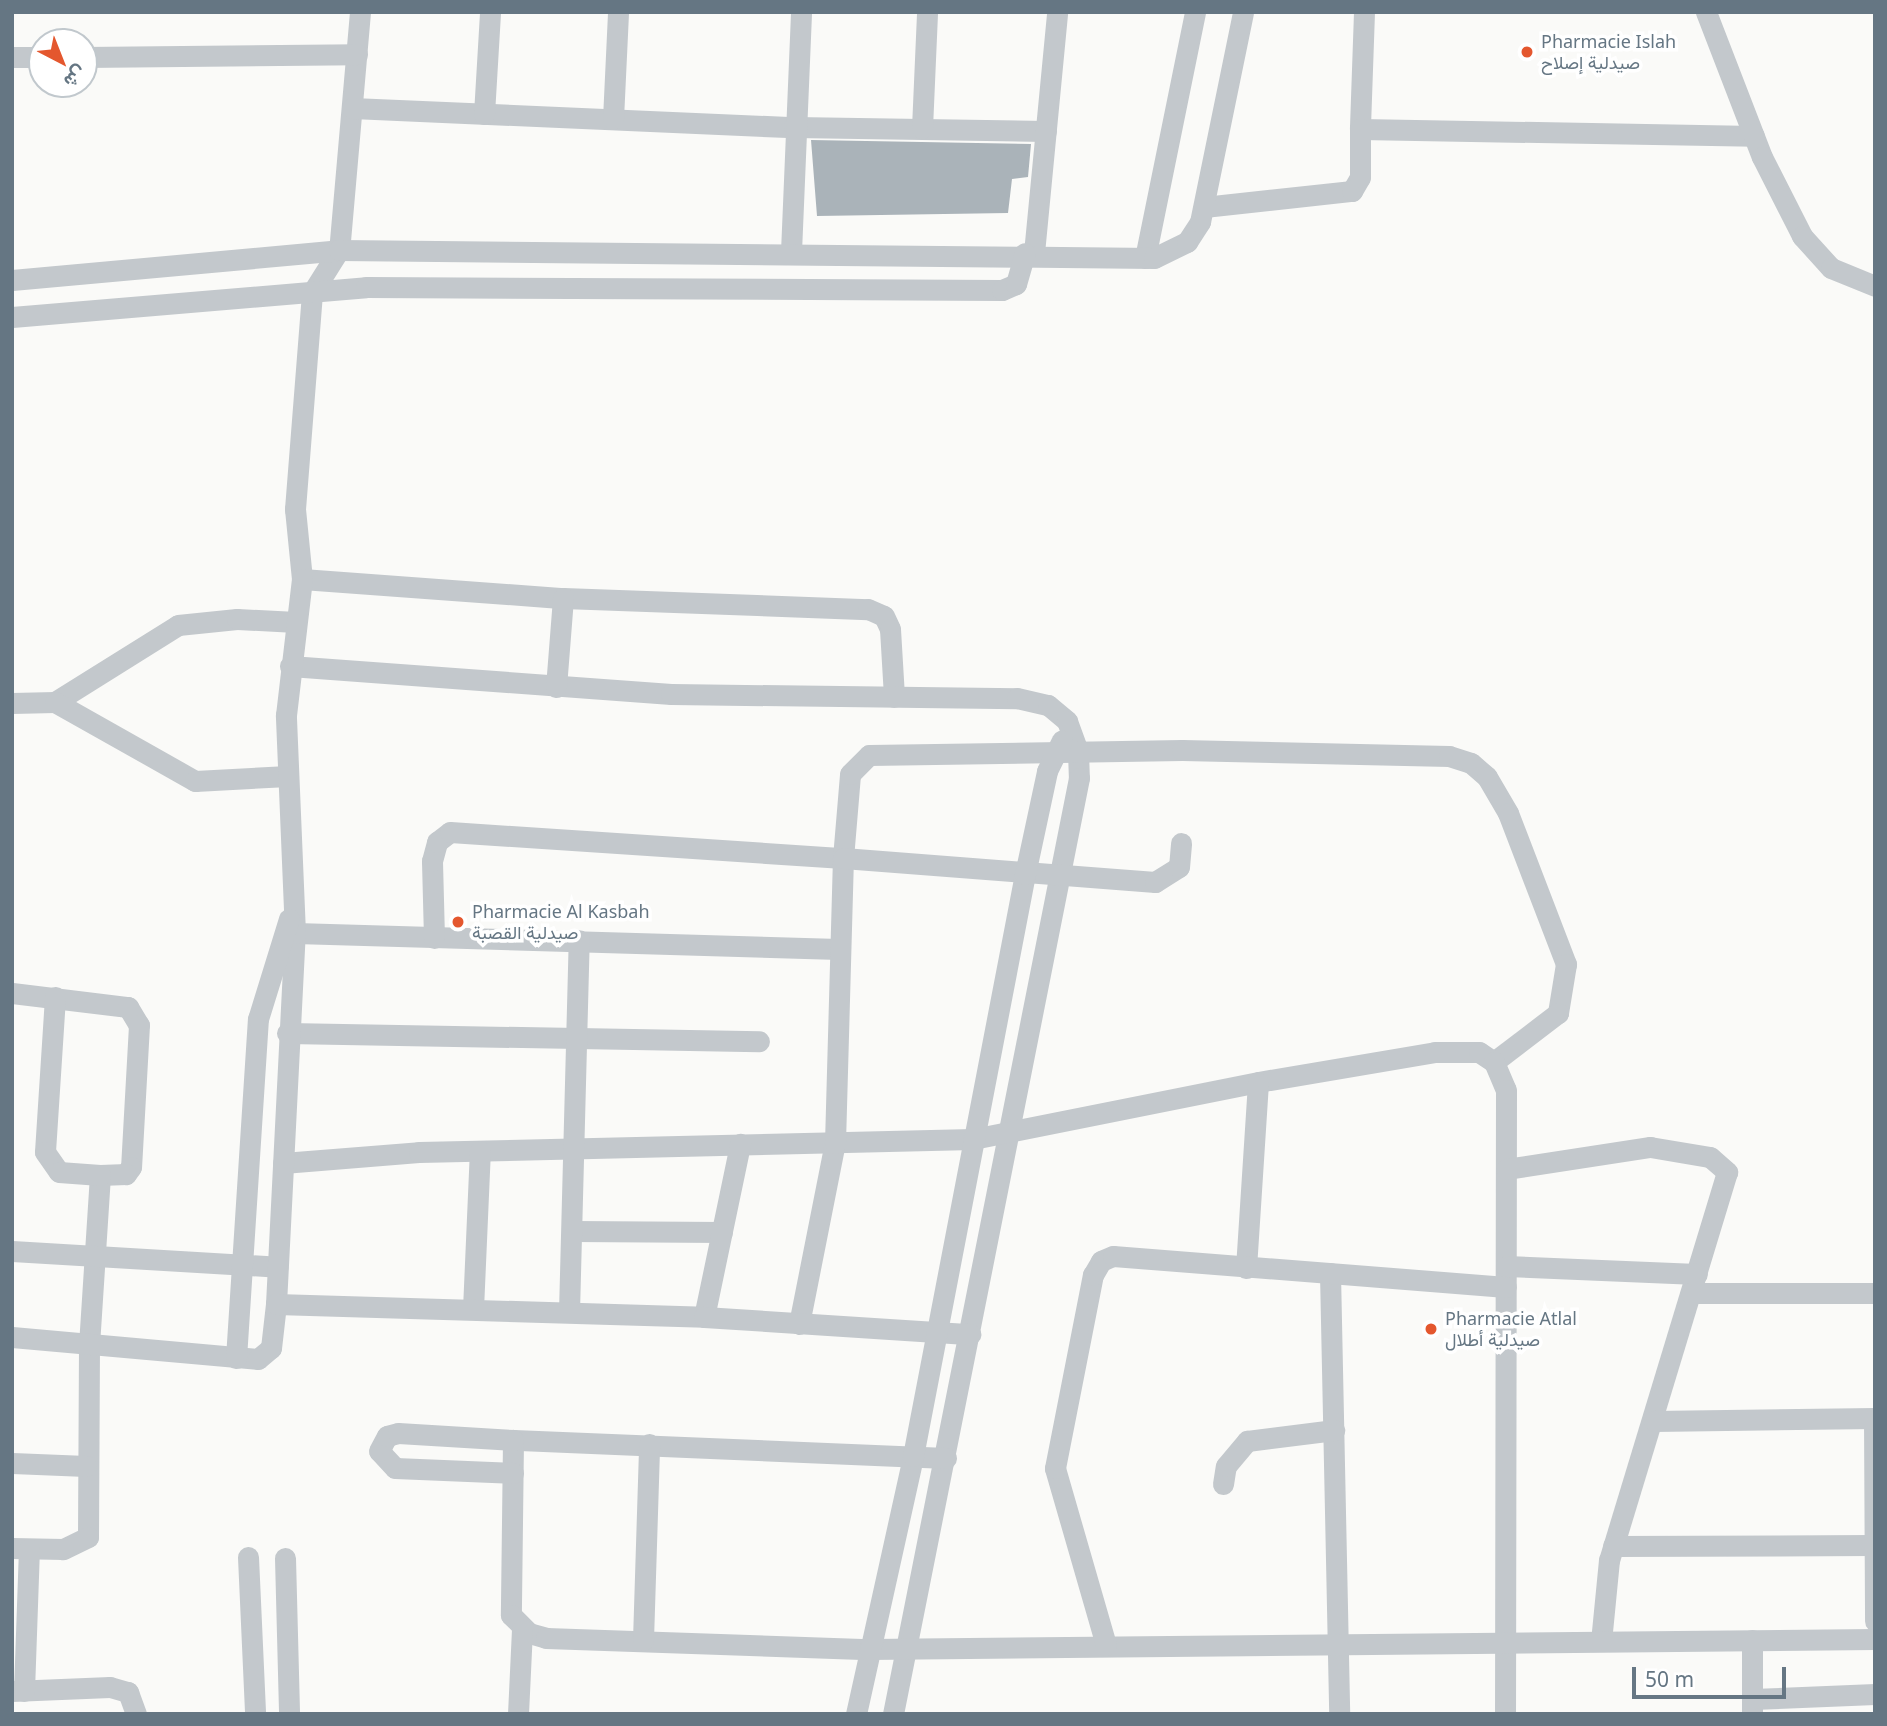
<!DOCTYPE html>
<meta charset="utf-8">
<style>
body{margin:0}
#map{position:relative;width:1887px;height:1726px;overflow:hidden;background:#fafaf8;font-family:"Noto Sans",Vazirmatn,sans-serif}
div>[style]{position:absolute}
.building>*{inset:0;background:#aab3b9}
.minor>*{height:21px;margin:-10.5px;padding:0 10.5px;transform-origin:10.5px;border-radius:10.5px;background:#c3c8cc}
.dots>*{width:19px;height:19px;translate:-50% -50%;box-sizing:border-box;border:4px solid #fff;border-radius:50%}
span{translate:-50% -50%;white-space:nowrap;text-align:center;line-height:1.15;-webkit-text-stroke:7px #fff;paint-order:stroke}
.poi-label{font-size:18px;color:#657683}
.left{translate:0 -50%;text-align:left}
.frame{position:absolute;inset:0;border:14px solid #657683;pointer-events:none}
.north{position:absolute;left:28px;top:28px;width:70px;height:70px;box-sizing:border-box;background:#fff;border:2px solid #c1c8cd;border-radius:50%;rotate:138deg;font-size:19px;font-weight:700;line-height:28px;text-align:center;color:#657683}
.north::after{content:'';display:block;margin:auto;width:24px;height:32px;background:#e4572e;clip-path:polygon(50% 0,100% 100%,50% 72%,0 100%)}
.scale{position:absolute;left:1632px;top:1667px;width:154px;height:32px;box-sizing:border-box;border:4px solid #657683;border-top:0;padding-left:9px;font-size:21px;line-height:24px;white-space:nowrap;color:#657683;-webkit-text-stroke:5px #fff;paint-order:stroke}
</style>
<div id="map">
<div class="building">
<i style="clip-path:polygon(811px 140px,1031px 144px,1028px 177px,1012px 179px,1008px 213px,817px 216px)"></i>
</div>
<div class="minor">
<i style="left:360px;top:12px;width:239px;rotate:95deg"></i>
<i style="left:339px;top:250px;width:51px;rotate:122.1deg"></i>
<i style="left:312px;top:293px;width:217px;rotate:94.5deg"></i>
<i style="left:295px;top:509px;width:70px;rotate:84.3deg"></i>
<i style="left:302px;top:579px;width:262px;rotate:4.2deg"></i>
<i style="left:563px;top:598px;width:305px;rotate:2.1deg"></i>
<i style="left:868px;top:609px;width:17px;rotate:24deg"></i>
<i style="left:884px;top:616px;width:14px;rotate:65deg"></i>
<i style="left:890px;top:629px;width:68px;rotate:86.6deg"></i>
<i style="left:1364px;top:12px;width:117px;rotate:92deg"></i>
<i style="left:1360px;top:129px;width:394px;rotate:1deg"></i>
<i style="left:1706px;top:12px;width:155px;rotate:68.9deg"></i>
<i style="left:1762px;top:157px;width:89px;rotate:63.1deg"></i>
<i style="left:1802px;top:236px;width:43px;rotate:47.8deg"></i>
<i style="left:1831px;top:268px;width:48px;rotate:22.2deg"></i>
<i style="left:12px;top:57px;width:30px"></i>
<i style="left:84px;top:57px;width:273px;rotate:-0.6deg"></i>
<i style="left:352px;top:108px;width:442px;rotate:2.5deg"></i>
<i style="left:794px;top:127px;width:252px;rotate:0.9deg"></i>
<i style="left:484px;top:114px;width:102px;rotate:-86.6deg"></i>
<i style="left:613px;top:119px;width:107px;rotate:-87.3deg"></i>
<i style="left:922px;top:128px;width:116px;rotate:-87.5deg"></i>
<i style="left:1204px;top:207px;width:149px;rotate:-6.2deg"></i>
<i style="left:1352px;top:191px;width:16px;rotate:-60deg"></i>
<i style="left:1360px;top:177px;width:48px;rotate:-90deg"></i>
<i style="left:791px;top:252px;width:240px;rotate:-87.6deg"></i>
<i style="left:1034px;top:253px;width:242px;rotate:-84.5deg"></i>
<i style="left:1145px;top:258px;width:251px;rotate:-78.5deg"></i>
<i style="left:12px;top:280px;width:328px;rotate:-5.2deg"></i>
<i style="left:339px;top:250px;width:815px;rotate:0.56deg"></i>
<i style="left:1154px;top:258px;width:37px;rotate:-26deg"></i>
<i style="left:1187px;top:242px;width:24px;rotate:-57deg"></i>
<i style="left:1200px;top:222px;width:214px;rotate:-78.4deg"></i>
<i style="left:12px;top:317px;width:355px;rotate:-4.8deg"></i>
<i style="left:366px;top:287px;width:636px;rotate:0.27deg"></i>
<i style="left:1002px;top:290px;width:15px;rotate:-23deg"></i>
<i style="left:1016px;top:284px;width:32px;rotate:-74deg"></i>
<i style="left:290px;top:666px;width:382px;rotate:4.2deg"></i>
<i style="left:671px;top:694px;width:346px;rotate:0.7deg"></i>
<i style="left:1017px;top:698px;width:32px;rotate:13deg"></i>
<i style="left:1048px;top:705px;width:25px;rotate:40deg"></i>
<i style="left:1067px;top:721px;width:33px;rotate:70deg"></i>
<i style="left:1078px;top:752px;width:26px;rotate:88deg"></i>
<i style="left:1079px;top:778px;width:954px;rotate:101.24deg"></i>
<i style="left:556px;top:687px;width:89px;rotate:-85.5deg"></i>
<i style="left:55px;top:702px;width:145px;rotate:-32deg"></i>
<i style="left:178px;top:625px;width:59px;rotate:-5.8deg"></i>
<i style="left:237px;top:619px;width:59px;rotate:2.9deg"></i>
<i style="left:12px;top:703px;width:43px;rotate:-1.3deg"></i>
<i style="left:55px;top:702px;width:161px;rotate:29.4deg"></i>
<i style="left:195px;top:781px;width:93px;rotate:-3.1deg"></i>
<i style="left:295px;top:933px;width:544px;rotate:1.68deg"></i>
<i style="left:434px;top:938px;width:77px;rotate:-91.5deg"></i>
<i style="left:432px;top:861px;width:20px;rotate:-75deg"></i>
<i style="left:437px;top:842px;width:16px;rotate:-38deg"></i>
<i style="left:450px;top:832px;width:394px;rotate:3.8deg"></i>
<i style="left:843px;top:858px;width:84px;rotate:-85.2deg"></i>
<i style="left:850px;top:774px;width:27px;rotate:-45deg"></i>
<i style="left:869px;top:755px;width:313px;rotate:-0.9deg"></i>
<i style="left:1182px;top:750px;width:267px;rotate:1.3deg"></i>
<i style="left:1449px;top:756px;width:23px;rotate:18deg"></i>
<i style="left:1471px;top:763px;width:21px;rotate:41deg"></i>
<i style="left:1487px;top:777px;width:42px;rotate:59.7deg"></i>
<i style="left:1508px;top:813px;width:162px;rotate:69deg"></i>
<i style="left:1566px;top:964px;width:50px;rotate:99.3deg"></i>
<i style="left:1558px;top:1013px;width:81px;rotate:142.6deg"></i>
<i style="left:12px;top:993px;width:117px;rotate:6.9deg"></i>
<i style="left:128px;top:1007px;width:21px;rotate:59deg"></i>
<i style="left:139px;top:1025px;width:142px;rotate:93.2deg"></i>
<i style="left:131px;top:1167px;width:9px;rotate:126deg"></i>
<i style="left:126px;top:1174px;width:26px;rotate:178deg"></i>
<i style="left:100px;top:1175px;width:171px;rotate:93.7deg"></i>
<i style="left:89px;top:1346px;width:191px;rotate:90.3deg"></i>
<i style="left:88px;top:1537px;width:28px;rotate:154deg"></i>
<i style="left:63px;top:1549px;width:51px;rotate:-178.9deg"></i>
<i style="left:55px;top:997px;width:155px;rotate:93.7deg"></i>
<i style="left:45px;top:1152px;width:24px;rotate:55deg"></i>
<i style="left:59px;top:1172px;width:41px;rotate:4.2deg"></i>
<i style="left:287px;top:1033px;width:472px;rotate:1deg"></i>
<i style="left:283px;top:1163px;width:136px;rotate:-4.6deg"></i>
<i style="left:419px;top:1152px;width:554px;rotate:-1.34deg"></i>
<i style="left:973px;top:1139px;width:291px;rotate:-11.3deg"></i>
<i style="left:1258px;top:1082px;width:180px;rotate:-9.6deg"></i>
<i style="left:1435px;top:1052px;width:44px"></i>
<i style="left:1479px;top:1052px;width:18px;rotate:34deg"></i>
<i style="left:1494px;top:1062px;width:30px;rotate:67deg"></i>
<i style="left:1506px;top:1090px;width:624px;rotate:90.09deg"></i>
<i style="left:1506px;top:1169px;width:146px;rotate:-8.7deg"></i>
<i style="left:1650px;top:1147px;width:61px;rotate:9.5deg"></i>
<i style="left:1710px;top:1157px;width:23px;rotate:41deg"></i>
<i style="left:1727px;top:1172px;width:406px;rotate:106.9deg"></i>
<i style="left:1609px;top:1560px;width:81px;rotate:95.6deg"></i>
<i style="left:573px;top:1231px;width:149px;rotate:0.4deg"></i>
<i style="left:12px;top:1251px;width:266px;rotate:3.4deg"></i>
<i style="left:1506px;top:1266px;width:191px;rotate:2.4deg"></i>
<i style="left:1246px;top:1268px;width:186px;rotate:-86.3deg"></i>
<i style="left:1330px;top:1273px;width:441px;rotate:88.8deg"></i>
<i style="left:1691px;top:1293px;width:184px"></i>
<i style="left:276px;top:1304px;width:371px;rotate:-87.1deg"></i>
<i style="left:295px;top:933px;width:218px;rotate:-92.4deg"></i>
<i style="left:286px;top:715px;width:137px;rotate:-83.3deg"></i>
<i style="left:473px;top:1309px;width:158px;rotate:-87.5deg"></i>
<i style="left:569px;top:1312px;width:372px;rotate:-88.5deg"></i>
<i style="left:704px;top:1317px;width:177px;rotate:-78.2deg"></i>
<i style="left:799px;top:1324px;width:185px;rotate:-78.8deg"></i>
<i style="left:835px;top:1143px;width:285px;rotate:-88.4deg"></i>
<i style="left:843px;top:858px;width:313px;rotate:4.4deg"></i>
<i style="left:1155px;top:882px;width:28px;rotate:-32deg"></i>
<i style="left:1179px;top:867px;width:24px;rotate:-85deg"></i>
<i style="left:12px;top:1337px;width:247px;rotate:5.1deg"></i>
<i style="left:258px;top:1359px;width:17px;rotate:-40deg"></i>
<i style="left:271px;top:1348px;width:44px;rotate:-83.5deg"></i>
<i style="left:276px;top:1304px;width:428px;rotate:1.7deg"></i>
<i style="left:704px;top:1317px;width:267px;rotate:3.7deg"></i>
<i style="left:236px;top:1358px;width:340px;rotate:-86.3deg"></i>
<i style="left:258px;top:1019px;width:105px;rotate:-72.8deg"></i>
<i style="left:1874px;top:1418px;width:203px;rotate:89.7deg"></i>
<i style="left:1654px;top:1421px;width:221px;rotate:-0.8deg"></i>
<i style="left:946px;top:1458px;width:433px;rotate:-177.6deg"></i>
<i style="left:513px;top:1440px;width:175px;rotate:90.7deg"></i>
<i style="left:511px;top:1615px;width:25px;rotate:45deg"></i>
<i style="left:529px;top:1633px;width:18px;rotate:16deg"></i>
<i style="left:546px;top:1638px;width:323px;rotate:2deg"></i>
<i style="left:869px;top:1649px;width:1006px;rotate:-0.57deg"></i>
<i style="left:12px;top:1463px;width:74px;rotate:2.3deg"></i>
<i style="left:513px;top:1473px;width:118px;rotate:-177.6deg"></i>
<i style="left:395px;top:1468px;width:23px;rotate:-133deg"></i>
<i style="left:379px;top:1451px;width:17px;rotate:-62deg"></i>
<i style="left:387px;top:1436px;width:11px;rotate:-15deg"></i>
<i style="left:398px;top:1433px;width:115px;rotate:3.5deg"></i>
<i style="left:1223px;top:1484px;width:18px;rotate:-81deg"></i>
<i style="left:1226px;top:1466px;width:33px;rotate:-50deg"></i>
<i style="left:1247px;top:1441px;width:88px;rotate:-7.2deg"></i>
<i style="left:1613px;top:1546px;width:259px;rotate:-0.2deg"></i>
<i style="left:248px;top:1557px;width:157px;rotate:87.4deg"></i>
<i style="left:285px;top:1558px;width:156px;rotate:88.5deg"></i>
<i style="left:643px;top:1640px;width:196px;rotate:-88.2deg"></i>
<i style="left:1106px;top:1645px;width:184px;rotate:-106.1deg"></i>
<i style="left:1055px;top:1468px;width:197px;rotate:-78.9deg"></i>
<i style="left:1093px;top:1275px;width:16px;rotate:-60deg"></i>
<i style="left:1101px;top:1261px;width:13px;rotate:-23deg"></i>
<i style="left:1113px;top:1256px;width:394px;rotate:4.5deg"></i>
<i style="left:12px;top:1691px;width:98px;rotate:-2.3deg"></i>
<i style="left:110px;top:1687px;width:19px;rotate:16deg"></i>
<i style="left:128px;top:1692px;width:23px;rotate:70deg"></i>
<i style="left:24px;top:1691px;width:142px;rotate:-88deg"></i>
<i style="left:1752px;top:1699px;width:123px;rotate:-2.3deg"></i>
<i style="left:1752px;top:1711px;width:71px;rotate:-90deg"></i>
<i style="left:518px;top:1714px;width:85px;rotate:-87.3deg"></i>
<i style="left:856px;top:1714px;width:264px;rotate:-77.5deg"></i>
<i style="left:913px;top:1456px;width:593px;rotate:-79.11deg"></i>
<i style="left:1025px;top:874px;width:105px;rotate:-77.9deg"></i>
<i style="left:1047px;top:771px;width:34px;rotate:-64deg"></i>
</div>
<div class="dots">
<i style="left:1527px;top:52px;background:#e4572e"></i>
<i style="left:458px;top:922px;background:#e4572e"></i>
<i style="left:1431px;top:1329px;background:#e4572e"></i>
</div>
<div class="poi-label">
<span class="left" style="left:1541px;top:52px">Pharmacie Islah<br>صيدلية إصلاح</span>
<span class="left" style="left:472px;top:922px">Pharmacie Al Kasbah<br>صيدلية القصبة</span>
<span class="left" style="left:1445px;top:1329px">Pharmacie Atlal<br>صيدلية أطلال</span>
</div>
<div class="frame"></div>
<div class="north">ش</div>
<div class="scale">50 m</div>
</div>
